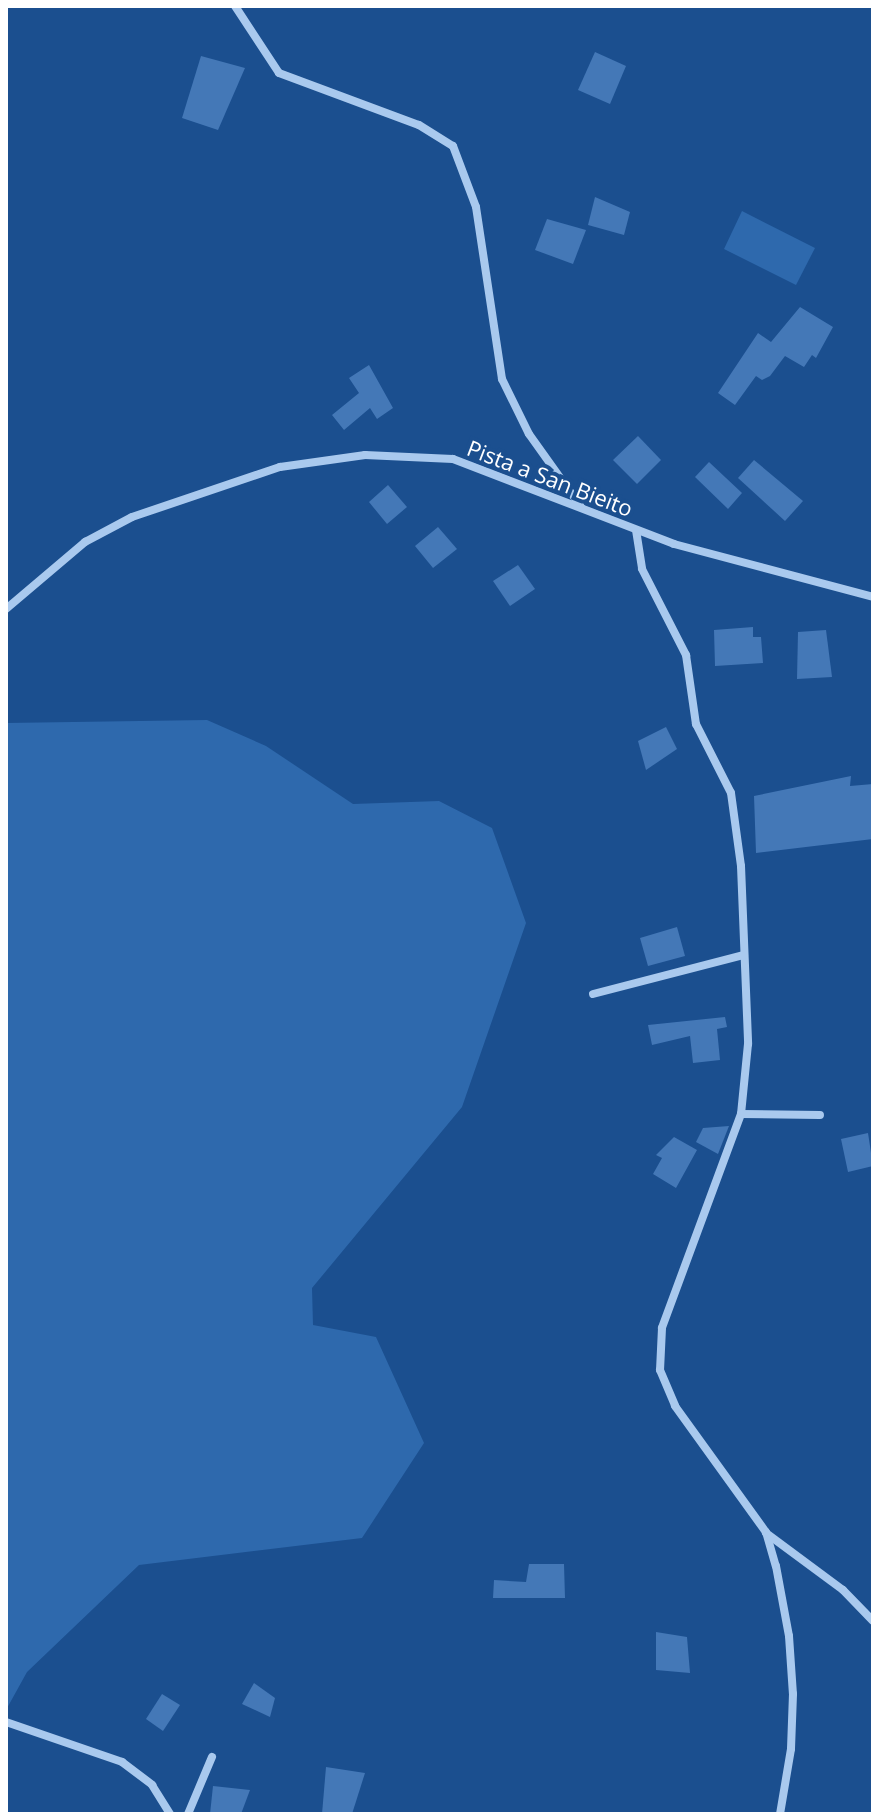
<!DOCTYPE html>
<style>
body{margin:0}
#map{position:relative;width:879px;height:1820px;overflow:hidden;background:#1b4f8f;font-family:"Open Sans",sans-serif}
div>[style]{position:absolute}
.green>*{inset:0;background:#2e69ad}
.building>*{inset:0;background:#4478b7}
.minor>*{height:8px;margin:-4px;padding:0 4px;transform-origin:4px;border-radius:4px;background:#a9c9ee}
span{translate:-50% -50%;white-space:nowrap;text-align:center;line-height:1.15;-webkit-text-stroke:8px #1b4f8f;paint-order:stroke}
.street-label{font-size:22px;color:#fff}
.frame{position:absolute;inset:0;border:8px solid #fff;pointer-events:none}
</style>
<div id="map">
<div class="green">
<i style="clip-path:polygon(742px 211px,815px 248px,796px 285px,724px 249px)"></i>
<i style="clip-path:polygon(207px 720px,266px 746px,353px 804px,439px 801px,492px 828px,526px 923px,462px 1107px,312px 1288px,313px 1325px,376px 1337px,424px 1443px,362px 1538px,139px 1565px,27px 1672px,6px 1710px,6px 723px)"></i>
</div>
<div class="building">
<i style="clip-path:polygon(595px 52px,626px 66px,610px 104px,578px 90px)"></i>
<i style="clip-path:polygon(201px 56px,245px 68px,218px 130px,182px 118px)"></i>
<i style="clip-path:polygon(595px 197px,630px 212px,624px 235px,588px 225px)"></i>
<i style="clip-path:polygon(547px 219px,586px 230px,573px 264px,535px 250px)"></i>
<i style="clip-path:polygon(800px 307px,833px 327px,816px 358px,812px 355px,804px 367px,785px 356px,770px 376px,762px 380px,756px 376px,735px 405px,718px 393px,758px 333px,771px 342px)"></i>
<i style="clip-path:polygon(369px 365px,393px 408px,377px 419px,370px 408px,344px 430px,332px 415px,359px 393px,349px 378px)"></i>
<i style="clip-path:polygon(638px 436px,661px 460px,637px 484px,613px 460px)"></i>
<i style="clip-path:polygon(754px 460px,803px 501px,785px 521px,738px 478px)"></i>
<i style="clip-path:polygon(709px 462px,742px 493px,728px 509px,695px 477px)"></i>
<i style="clip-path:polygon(388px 485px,407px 507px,387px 524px,369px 502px)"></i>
<i style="clip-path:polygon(438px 527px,457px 549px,433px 568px,415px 546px)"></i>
<i style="clip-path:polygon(518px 565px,535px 589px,510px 606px,493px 581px)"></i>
<i style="clip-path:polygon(753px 627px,753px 637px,761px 637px,763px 663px,715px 666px,714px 630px)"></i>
<i style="clip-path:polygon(826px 630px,832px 677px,797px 679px,798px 632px)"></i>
<i style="clip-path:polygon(666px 727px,677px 749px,646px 770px,638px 741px)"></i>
<i style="clip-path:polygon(851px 776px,850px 786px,873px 784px,873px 839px,756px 853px,754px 796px)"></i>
<i style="clip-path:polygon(677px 927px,685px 956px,648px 966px,640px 938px)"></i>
<i style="clip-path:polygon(725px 1017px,727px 1027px,717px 1029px,720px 1060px,693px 1063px,690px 1036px,652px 1045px,648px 1025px)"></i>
<i style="clip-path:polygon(729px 1126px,718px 1154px,696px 1142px,703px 1128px)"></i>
<i style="clip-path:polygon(868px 1133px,873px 1166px,848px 1172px,841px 1139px)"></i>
<i style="clip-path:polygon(674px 1137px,697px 1150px,676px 1188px,653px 1174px,662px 1158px,656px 1155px)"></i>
<i style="clip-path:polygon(529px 1564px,564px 1564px,565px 1598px,493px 1598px,494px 1580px,526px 1582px)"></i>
<i style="clip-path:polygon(656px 1632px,687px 1637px,690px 1673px,656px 1670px)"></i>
<i style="clip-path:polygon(254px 1683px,275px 1698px,270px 1717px,242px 1704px)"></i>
<i style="clip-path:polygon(162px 1694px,180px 1705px,163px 1731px,146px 1719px)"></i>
<i style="clip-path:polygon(326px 1767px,365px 1773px,352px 1814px,322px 1814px)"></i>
<i style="clip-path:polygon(213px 1786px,250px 1790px,241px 1814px,210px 1814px)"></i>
</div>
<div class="minor">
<i style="left:235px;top:6px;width:80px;rotate:56.7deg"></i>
<i style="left:279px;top:73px;width:149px;rotate:20.4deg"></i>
<i style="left:419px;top:125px;width:40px;rotate:32deg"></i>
<i style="left:453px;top:146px;width:65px;rotate:69.3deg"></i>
<i style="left:476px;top:207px;width:174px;rotate:81.4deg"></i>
<i style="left:502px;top:379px;width:61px;rotate:63.9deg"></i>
<i style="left:529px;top:434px;width:90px;rotate:54.5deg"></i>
<i style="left:636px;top:530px;width:39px;rotate:81deg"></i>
<i style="left:642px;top:569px;width:97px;rotate:62.9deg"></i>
<i style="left:686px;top:655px;width:70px;rotate:81.8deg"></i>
<i style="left:696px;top:724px;width:77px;rotate:63.1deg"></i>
<i style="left:731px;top:793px;width:74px;rotate:82.2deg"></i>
<i style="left:741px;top:866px;width:178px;rotate:87.7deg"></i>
<i style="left:748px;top:1044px;width:70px;rotate:95.7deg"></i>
<i style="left:741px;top:1114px;width:228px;rotate:110.3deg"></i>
<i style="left:662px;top:1328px;width:42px;rotate:92.7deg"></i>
<i style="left:660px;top:1370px;width:39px;rotate:67deg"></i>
<i style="left:675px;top:1406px;width:155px;rotate:54.2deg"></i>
<i style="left:766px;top:1532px;width:35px;rotate:74deg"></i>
<i style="left:776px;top:1566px;width:71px;rotate:79.5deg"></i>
<i style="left:789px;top:1636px;width:58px;rotate:86.1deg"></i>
<i style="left:793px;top:1694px;width:55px;rotate:92.1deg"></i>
<i style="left:791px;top:1749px;width:66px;rotate:99.6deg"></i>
<i style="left:6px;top:609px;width:104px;rotate:-40.3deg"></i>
<i style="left:85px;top:542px;width:53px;rotate:-28deg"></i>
<i style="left:132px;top:517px;width:156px;rotate:-18.7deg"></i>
<i style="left:280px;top:467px;width:86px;rotate:-8deg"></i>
<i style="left:365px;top:455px;width:88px;rotate:2.6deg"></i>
<i style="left:453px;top:459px;width:237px;rotate:21deg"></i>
<i style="left:674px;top:544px;width:206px;rotate:14.9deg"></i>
<i style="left:593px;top:994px;width:156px;rotate:-14.5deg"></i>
<i style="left:741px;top:1114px;width:79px;rotate:0.7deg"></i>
<i style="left:766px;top:1533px;width:96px;rotate:36.5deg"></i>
<i style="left:843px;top:1590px;width:43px;rotate:45.9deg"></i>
<i style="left:6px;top:1722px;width:123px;rotate:19deg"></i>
<i style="left:122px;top:1762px;width:38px;rotate:37deg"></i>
<i style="left:152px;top:1785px;width:34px;rotate:58deg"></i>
<i style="left:188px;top:1814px;width:62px;rotate:-67.2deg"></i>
</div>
<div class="street-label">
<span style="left:550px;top:478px;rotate:21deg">Pista a San Bieito</span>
</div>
<div class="frame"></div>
</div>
